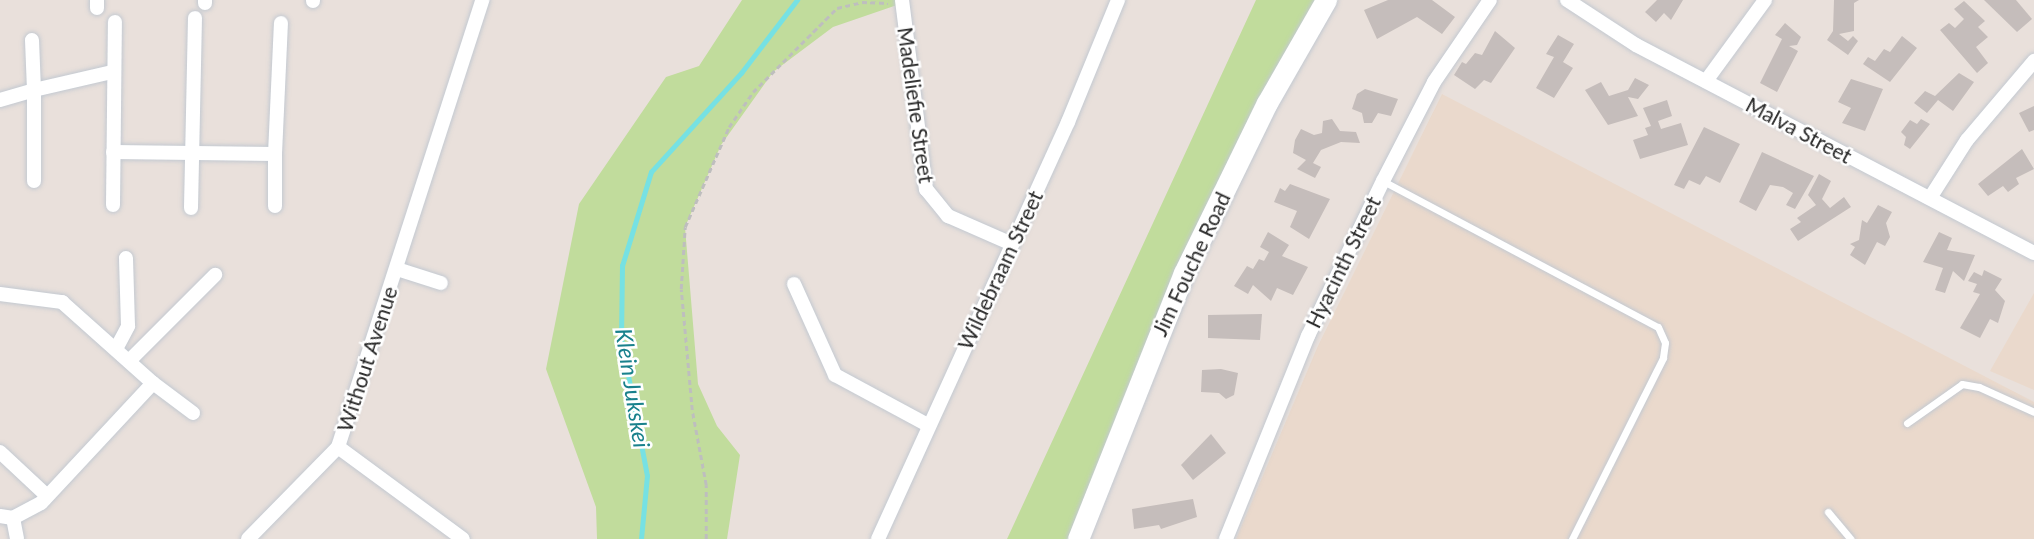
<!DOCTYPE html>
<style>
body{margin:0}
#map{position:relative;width:2034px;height:539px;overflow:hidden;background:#e9e0db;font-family:Lato,sans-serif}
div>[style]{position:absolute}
.education>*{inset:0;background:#ead9cc}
.green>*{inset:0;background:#c1dc9c}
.stream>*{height:4.5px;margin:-2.25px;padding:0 2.25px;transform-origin:2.25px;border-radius:2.25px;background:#76e1e3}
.building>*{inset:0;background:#c5bdbb}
.path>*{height:2.5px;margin-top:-1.25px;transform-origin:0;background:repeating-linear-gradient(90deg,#bebebe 0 5px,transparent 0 8.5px)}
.roads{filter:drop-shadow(0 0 2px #c3c9d1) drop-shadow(0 0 2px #c3c9d1)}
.lane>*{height:7px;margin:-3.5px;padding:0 3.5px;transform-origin:3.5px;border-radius:3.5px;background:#fff}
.street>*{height:14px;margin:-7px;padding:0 7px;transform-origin:7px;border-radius:7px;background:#fff}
.secondary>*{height:21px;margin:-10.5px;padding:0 10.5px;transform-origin:10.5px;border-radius:10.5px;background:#fff}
span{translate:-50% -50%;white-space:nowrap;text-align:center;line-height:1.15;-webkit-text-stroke:5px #fff;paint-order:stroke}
.street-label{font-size:21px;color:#282828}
.water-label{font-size:23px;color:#19818c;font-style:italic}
</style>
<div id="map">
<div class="education">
<i style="clip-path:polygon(1442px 94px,2034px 402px,2034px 539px,1236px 539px,1317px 348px)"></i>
<i style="clip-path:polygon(2034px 293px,2034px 390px,1990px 371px)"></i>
</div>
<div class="green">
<i style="clip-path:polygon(742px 0,899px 0,900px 4px,833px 27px,773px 72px,721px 145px,685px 227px,698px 384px,717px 426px,740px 455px,727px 539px,597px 539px,596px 507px,546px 369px,579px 204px,666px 77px,699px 66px)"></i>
<i style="clip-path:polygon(1256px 0,1326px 0,1274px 85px,1075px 539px,1007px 539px)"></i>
</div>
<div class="stream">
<i style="left:641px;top:539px;width:63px;rotate:-84.6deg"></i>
<i style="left:647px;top:476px;width:140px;rotate:-100.7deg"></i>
<i style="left:621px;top:338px;width:72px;rotate:-89.2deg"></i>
<i style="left:622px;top:266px;width:98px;rotate:-72.9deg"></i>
<i style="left:651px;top:172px;width:134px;rotate:-47.7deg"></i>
<i style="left:741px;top:73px;width:92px;rotate:-52.5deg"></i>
</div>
<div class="building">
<i style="clip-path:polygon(1388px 0,1432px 0,1455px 17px,1442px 34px,1417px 17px,1377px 39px,1364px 10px)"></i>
<i style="clip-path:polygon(1657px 0,1683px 0,1671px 20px,1664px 13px,1656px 22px,1645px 12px)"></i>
<i style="clip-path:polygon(1834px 0,1859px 0,1854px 3px,1854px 31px,1839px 34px,1848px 41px,1853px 36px,1858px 41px,1848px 55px,1827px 40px,1833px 31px)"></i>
<i style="clip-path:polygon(1984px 0,2016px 0,2032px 19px,2017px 32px)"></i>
<i style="clip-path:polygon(1964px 1px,1985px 21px,1978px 27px,1988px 37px,1976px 47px,1988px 63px,1977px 73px,1940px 30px,1949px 23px,1955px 28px,1964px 19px,1954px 9px)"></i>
<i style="clip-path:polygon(1785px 23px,1801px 37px,1797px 45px,1789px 46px,1798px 51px,1777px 92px,1760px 83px,1782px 39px,1775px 35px)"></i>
<i style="clip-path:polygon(1495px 31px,1515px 48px,1491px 83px,1484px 80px,1475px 89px,1454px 75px,1462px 62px,1466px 64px,1475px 53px,1482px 55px)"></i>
<i style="clip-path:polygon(1558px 35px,1574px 44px,1563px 62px,1573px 68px,1554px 98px,1536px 88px,1554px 57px,1546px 54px)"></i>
<i style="clip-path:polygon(1902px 36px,1917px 48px,1890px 82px,1863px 64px,1868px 57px,1875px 61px,1884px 49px,1890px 52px)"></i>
<i style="clip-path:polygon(1959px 73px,1974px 82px,1953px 111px,1938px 100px,1927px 113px,1914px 103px,1925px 91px,1935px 96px)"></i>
<i style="clip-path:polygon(1635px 78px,1649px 85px,1638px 99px,1628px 97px,1638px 116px,1608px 125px,1585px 90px,1601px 82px,1609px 96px,1628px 90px)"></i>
<i style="clip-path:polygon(1851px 79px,1883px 89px,1865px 131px,1842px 123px,1851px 108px,1838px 102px)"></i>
<i style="clip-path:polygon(1365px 89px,1398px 99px,1391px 116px,1378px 113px,1372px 123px,1364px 123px,1362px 113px,1352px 109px,1357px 94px)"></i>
<i style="clip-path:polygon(1667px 100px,1672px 116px,1658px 121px,1661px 129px,1681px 123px,1688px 145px,1640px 159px,1633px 140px,1648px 135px,1645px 128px,1651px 126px,1643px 108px)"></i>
<i style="clip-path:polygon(2034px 106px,2034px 130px,2029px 132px,2019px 113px)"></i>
<i style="clip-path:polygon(1332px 119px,1340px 131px,1356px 132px,1360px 143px,1341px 142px,1321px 150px,1313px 163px,1321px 167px,1315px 178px,1297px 169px,1306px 160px,1293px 153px,1295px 140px,1301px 129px,1314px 135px,1322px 133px,1323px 121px)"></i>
<i style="clip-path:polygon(1921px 119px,1930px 124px,1910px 149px,1904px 145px,1906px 137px,1901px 132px,1910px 120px,1917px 124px)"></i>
<i style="clip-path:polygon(1704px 127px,1740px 144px,1720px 183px,1706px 176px,1700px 185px,1689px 180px,1684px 189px,1674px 185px)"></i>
<i style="clip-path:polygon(2022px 149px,2034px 169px,2016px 178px,2019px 184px,2008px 192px,2003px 186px,1988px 196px,1978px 184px)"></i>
<i style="clip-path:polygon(1762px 152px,1814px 176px,1795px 209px,1786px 205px,1793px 193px,1783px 187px,1770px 185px,1756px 211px,1739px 202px)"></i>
<i style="clip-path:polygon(1819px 174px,1831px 181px,1822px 199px,1830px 208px,1844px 197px,1851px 207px,1798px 241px,1790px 229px,1801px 222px,1797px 218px,1816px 205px,1808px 195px)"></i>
<i style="clip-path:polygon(1290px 184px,1330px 199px,1309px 239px,1290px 227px,1297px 211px,1274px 202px,1280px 188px,1285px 191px)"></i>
<i style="clip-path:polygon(1878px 205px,1892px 212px,1886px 223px,1890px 237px,1885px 246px,1877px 242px,1865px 265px,1850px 255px,1855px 247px,1850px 244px,1859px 240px,1862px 220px,1867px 223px)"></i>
<i style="clip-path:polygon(1268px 232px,1289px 245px,1282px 256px,1308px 267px,1293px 295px,1277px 288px,1271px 301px,1253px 285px,1248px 294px,1234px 286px,1247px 266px,1253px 269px,1259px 259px,1264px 261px,1269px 252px,1260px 247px)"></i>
<i style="clip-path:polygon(1939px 232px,1952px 238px,1947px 250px,1975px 255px,1964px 281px,1953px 271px,1945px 293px,1935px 290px,1943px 268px,1923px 262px)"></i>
<i style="clip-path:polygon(1984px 270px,2002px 279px,1995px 290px,2005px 301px,1998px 323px,1990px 319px,1980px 338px,1960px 328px,1980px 294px,1973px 292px,1977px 284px,1968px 281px,1974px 272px,1982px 276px)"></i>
<i style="clip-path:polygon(1262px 314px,1260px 340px,1208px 338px,1208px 315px)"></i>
<i style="clip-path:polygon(1221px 369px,1238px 373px,1234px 395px,1226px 399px,1219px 393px,1201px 392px,1202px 370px)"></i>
<i style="clip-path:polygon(1211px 434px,1226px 453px,1193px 480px,1181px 465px)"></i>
<i style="clip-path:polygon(1193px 499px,1197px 517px,1161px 529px,1159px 525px,1134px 529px,1132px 509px)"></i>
</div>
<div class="path">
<i style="left:706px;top:539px;width:54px;rotate:-90deg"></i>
<i style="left:706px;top:485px;width:76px;rotate:-100.6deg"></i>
<i style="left:692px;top:410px;width:121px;rotate:-95.2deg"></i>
<i style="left:681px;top:289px;width:62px;rotate:-86.3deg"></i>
<i style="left:685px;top:227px;width:109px;rotate:-66.3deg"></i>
<i style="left:729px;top:127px;width:42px;rotate:-55.6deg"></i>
<i style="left:753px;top:92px;width:119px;rotate:-45deg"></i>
<i style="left:837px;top:8px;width:26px;rotate:-13deg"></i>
<i style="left:862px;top:2px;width:26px;rotate:2deg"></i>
</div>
<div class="roads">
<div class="lane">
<i style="left:1383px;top:181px;width:311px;rotate:28deg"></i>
<i style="left:1658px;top:327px;width:17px;rotate:66deg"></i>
<i style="left:1665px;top:343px;width:15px;rotate:98deg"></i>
<i style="left:1663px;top:358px;width:203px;rotate:116.7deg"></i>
<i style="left:1907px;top:423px;width:67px;rotate:-35.3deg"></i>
<i style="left:1962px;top:384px;width:17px;rotate:10deg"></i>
<i style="left:1979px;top:387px;width:60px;rotate:24.4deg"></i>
<i style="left:1828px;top:512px;width:35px;rotate:50deg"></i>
</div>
<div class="street">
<i style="left:205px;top:0;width:3px;rotate:90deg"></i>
<i style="left:902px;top:0;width:191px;rotate:82.8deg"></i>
<i style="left:926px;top:189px;width:35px;rotate:51deg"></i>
<i style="left:948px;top:216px;width:70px;rotate:23.6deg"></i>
<i style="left:1567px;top:0;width:82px;rotate:33.1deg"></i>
<i style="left:1636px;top:45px;width:449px;rotate:27.6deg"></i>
<i style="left:313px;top:1px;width:1px;rotate:-90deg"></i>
<i style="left:97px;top:8px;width:8px;rotate:-90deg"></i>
<i style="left:1706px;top:81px;width:100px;rotate:-53.9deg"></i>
<i style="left:0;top:100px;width:35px;rotate:-16deg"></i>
<i style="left:34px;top:90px;width:50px;rotate:-92.3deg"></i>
<i style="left:113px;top:152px;width:162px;rotate:0.7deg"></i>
<i style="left:275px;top:154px;width:52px;rotate:90deg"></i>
<i style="left:275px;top:154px;width:131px;rotate:-87.4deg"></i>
<i style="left:34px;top:181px;width:91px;rotate:-90deg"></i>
<i style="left:34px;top:90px;width:80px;rotate:-13deg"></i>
<i style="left:1930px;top:198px;width:69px;rotate:-57.5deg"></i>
<i style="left:1967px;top:140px;width:104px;rotate:-49.7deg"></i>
<i style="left:113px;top:205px;width:183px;rotate:-89.4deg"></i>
<i style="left:191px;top:208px;width:190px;rotate:-88.8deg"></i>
<i style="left:397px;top:269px;width:46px;rotate:17.7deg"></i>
<i style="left:794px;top:284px;width:100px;rotate:65.7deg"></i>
<i style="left:835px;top:375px;width:106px;rotate:28.3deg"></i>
<i style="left:0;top:294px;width:63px;rotate:7.4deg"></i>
<i style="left:62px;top:302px;width:122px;rotate:41.7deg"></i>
<i style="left:153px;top:383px;width:164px;rotate:133deg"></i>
<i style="left:41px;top:503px;width:32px;rotate:152deg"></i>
<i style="left:13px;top:518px;width:13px;rotate:-171deg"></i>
<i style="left:116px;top:349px;width:26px;rotate:-62deg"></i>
<i style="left:128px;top:326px;width:68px;rotate:-91.7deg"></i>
<i style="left:129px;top:361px;width:122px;rotate:-45deg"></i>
<i style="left:153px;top:383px;width:50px;rotate:36.9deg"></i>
<i style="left:338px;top:447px;width:155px;rotate:36.4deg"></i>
<i style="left:0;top:452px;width:64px;rotate:43.1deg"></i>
<i style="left:13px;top:518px;width:21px;rotate:79deg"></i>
<i style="left:248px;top:539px;width:129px;rotate:-45.6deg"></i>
<i style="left:338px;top:447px;width:470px;rotate:-72.1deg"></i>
<i style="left:878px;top:539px;width:458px;rotate:-65.5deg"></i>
<i style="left:1068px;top:122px;width:132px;rotate:-67.7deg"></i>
<i style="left:1226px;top:539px;width:219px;rotate:-68deg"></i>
<i style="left:1308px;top:336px;width:172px;rotate:-64.2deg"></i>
<i style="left:1383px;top:181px;width:111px;rotate:-62.7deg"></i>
<i style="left:1434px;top:82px;width:99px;rotate:-55.7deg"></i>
</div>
<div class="secondary">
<i style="left:1078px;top:539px;width:286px;rotate:-68.3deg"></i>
<i style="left:1184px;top:273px;width:189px;rotate:-64deg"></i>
<i style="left:1267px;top:103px;width:119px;rotate:-60.2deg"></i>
</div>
</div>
<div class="street-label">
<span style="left:916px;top:105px;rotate:82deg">Madeliefie Street</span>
<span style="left:1799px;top:130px;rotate:28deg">Malva Street</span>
<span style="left:1343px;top:262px;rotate:-64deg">Hyacinth Street</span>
<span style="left:1191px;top:264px;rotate:-65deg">Jim Fouche Road</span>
<span style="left:1000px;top:270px;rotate:-65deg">Wildebraam Street</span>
<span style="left:367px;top:359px;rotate:-72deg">Without Avenue</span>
</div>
<div class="water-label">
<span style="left:633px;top:388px;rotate:81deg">Klein Jukskei</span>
</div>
</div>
